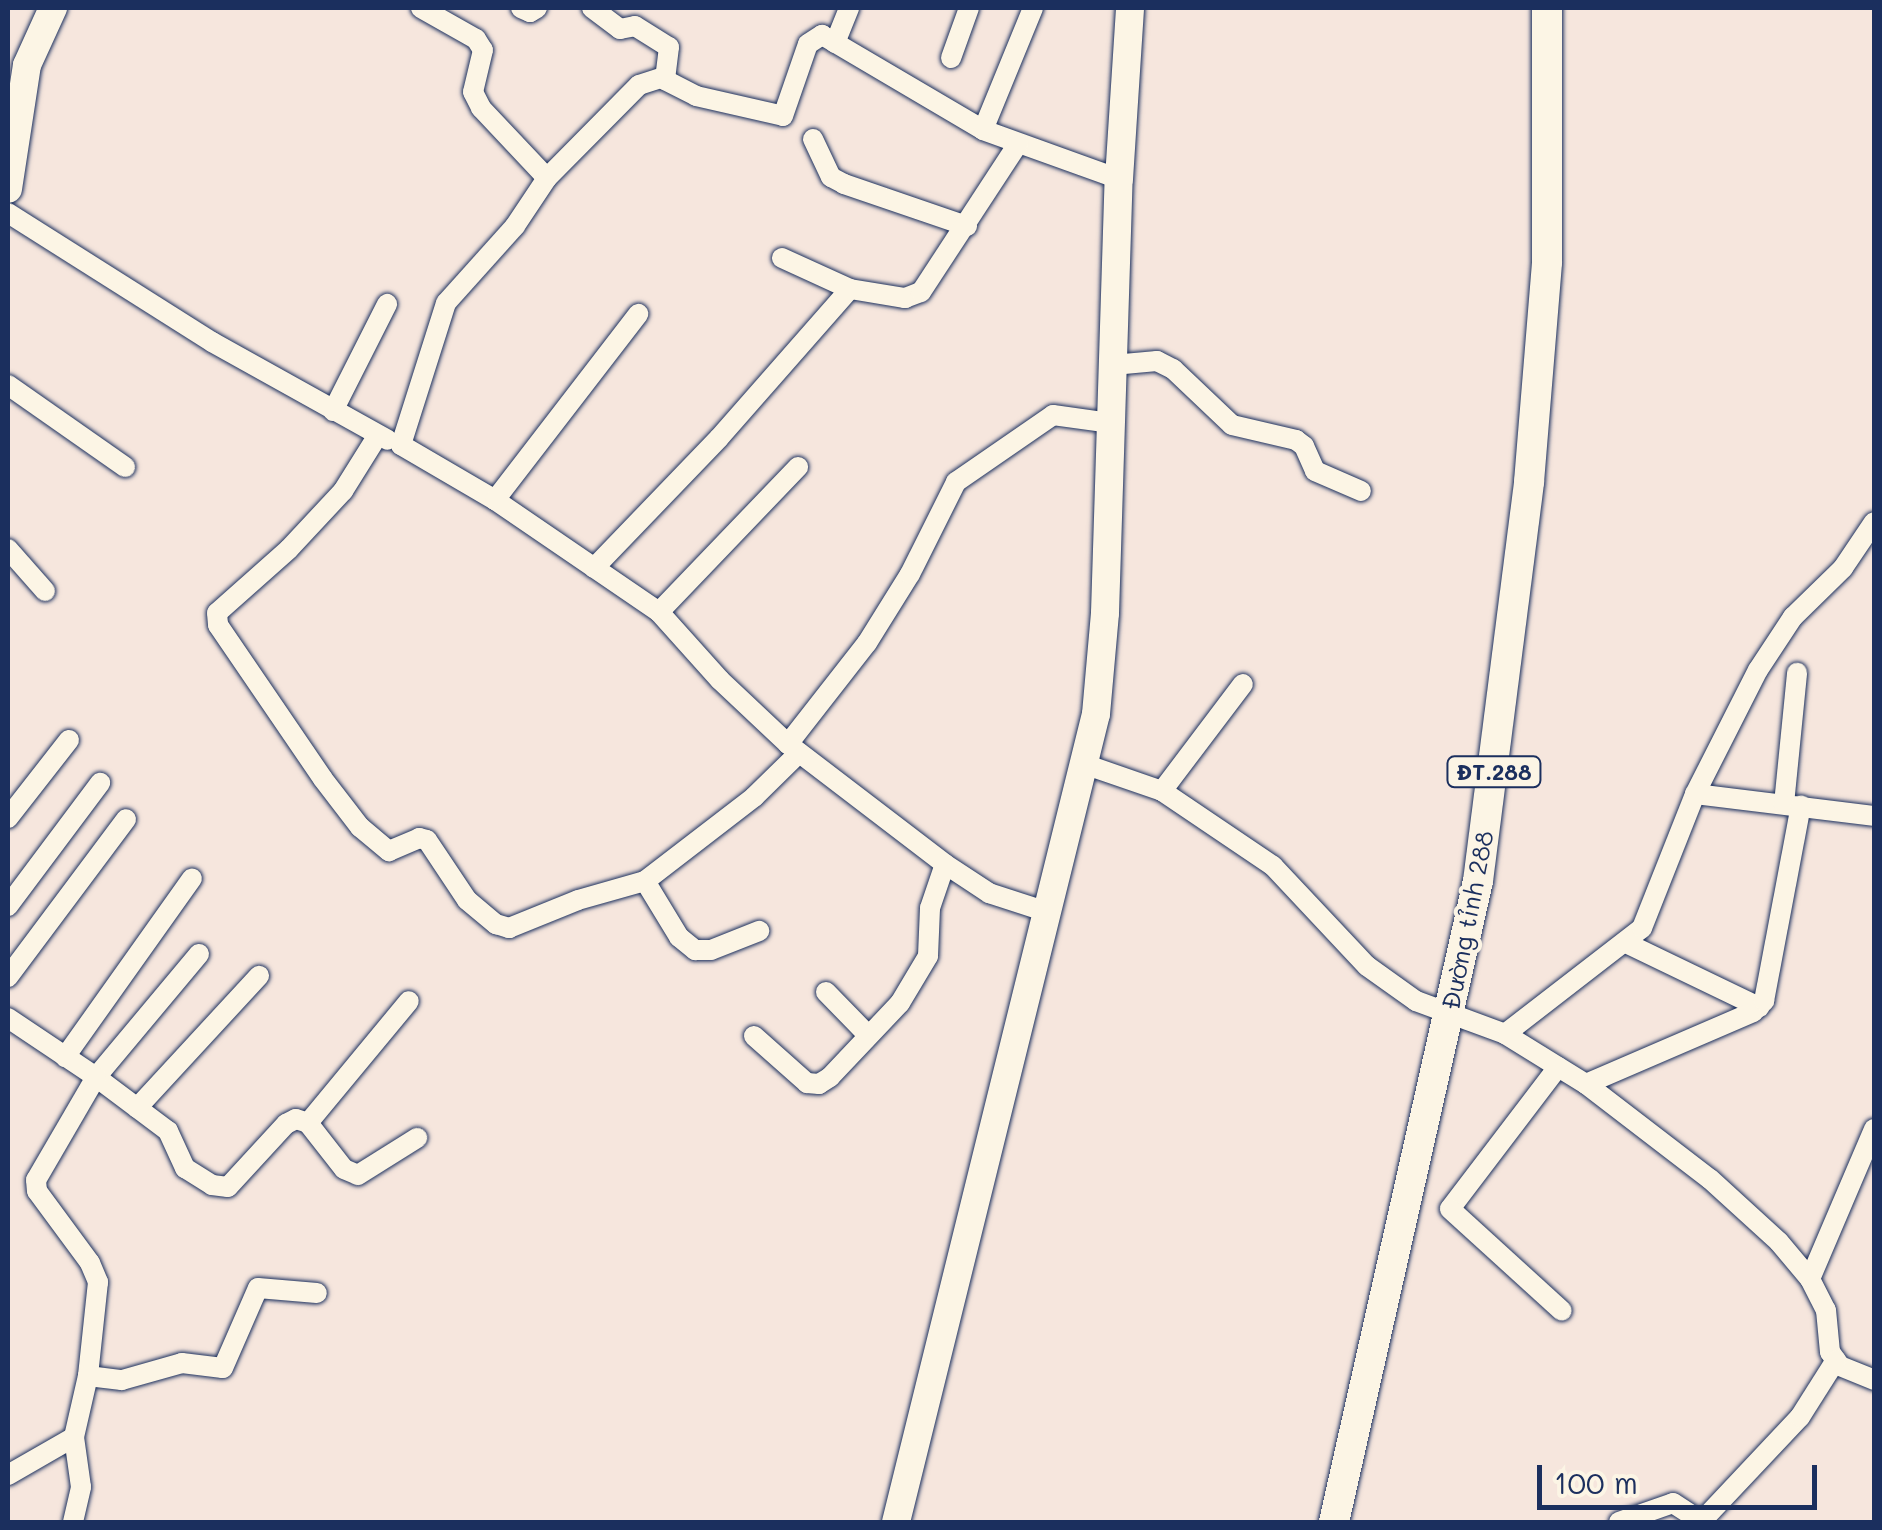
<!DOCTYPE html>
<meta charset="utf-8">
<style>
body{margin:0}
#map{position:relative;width:1882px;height:1530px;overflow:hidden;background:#f6e6dd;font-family:Mali,sans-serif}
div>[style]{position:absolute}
.roads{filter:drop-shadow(0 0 2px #1b2f5e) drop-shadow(0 0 2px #1b2f5e)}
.street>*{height:20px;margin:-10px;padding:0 10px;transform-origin:10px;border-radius:10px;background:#fcf5e5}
.secondary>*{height:28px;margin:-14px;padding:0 14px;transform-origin:14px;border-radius:14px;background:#fcf5e5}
.primary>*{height:30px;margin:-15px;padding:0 15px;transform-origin:15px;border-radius:15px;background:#fcf5e5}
span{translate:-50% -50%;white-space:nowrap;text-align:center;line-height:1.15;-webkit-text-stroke:8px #fcf5e5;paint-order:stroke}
.shield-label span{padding:2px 8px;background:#fcf5e5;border:2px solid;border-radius:8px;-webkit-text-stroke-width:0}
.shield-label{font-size:22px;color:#1b2f5e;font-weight:700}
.street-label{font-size:25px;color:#1b2f5e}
.frame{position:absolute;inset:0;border:10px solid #1b2f5e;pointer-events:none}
.scale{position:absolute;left:1537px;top:1465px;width:280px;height:45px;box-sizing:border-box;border:5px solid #1b2f5e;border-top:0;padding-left:12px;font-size:30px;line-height:35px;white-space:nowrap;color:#1b2f5e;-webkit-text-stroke:8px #fcf5e5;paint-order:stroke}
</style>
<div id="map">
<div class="roads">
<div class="street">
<i style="left:421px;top:8px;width:63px;rotate:29.4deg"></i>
<i style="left:476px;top:39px;width:13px;rotate:58deg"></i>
<i style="left:483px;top:50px;width:43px;rotate:103.4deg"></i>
<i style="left:473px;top:92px;width:18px;rotate:63deg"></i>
<i style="left:481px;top:108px;width:96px;rotate:46.7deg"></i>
<i style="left:547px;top:178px;width:131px;rotate:-45.3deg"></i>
<i style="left:639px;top:85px;width:26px;rotate:-18deg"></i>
<i style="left:521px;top:8px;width:10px;rotate:24deg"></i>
<i style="left:530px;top:12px;width:8px;rotate:-30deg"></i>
<i style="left:592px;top:8px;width:35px;rotate:37deg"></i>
<i style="left:620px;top:29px;width:15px;rotate:-11deg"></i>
<i style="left:635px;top:26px;width:40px;rotate:32deg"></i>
<i style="left:669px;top:47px;width:33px;rotate:97deg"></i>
<i style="left:665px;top:80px;width:35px;rotate:27deg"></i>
<i style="left:696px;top:96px;width:89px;rotate:12.9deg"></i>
<i style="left:783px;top:116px;width:76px;rotate:-70.9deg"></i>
<i style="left:808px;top:44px;width:17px;rotate:-33deg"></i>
<i style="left:822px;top:35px;width:187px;rotate:30.5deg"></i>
<i style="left:983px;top:130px;width:145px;rotate:19.8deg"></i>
<i style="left:835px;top:43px;width:38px;rotate:-68deg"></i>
<i style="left:951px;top:58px;width:53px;rotate:-70.2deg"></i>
<i style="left:983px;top:130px;width:132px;rotate:-67.7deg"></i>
<i style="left:813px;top:139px;width:42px;rotate:64.7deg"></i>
<i style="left:831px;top:177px;width:15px;rotate:28deg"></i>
<i style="left:844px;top:184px;width:130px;rotate:18.9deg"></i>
<i style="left:547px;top:178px;width:58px;rotate:123.7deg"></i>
<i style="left:515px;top:226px;width:103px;rotate:131.9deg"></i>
<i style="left:446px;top:303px;width:149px;rotate:107.6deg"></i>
<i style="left:401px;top:445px;width:109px;rotate:30.3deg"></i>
<i style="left:495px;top:500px;width:199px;rotate:34.3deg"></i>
<i style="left:659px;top:612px;width:91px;rotate:48.1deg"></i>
<i style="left:720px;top:680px;width:93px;rotate:43.3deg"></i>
<i style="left:788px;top:744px;width:198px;rotate:37.4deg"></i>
<i style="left:945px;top:864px;width:53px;rotate:33.4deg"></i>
<i style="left:989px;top:893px;width:61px;rotate:18.1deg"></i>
<i style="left:8px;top:213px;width:241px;rotate:32.3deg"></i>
<i style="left:212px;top:342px;width:201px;rotate:29.1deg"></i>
<i style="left:782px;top:258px;width:75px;rotate:24.5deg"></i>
<i style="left:1113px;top:365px;width:44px;rotate:-5.2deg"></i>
<i style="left:1157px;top:361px;width:18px;rotate:27deg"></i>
<i style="left:1173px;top:369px;width:81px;rotate:43.5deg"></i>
<i style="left:1232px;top:425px;width:66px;rotate:13.2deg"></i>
<i style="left:1296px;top:440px;width:10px;rotate:37deg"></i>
<i style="left:1304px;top:446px;width:27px;rotate:66deg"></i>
<i style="left:1315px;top:471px;width:50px;rotate:23.5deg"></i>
<i style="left:8px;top:385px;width:143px;rotate:35deg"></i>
<i style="left:333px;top:411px;width:120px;rotate:-63.2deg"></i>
<i style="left:378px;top:435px;width:66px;rotate:122deg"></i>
<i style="left:343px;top:491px;width:79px;rotate:133deg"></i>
<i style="left:289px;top:549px;width:96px;rotate:138.4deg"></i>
<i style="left:217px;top:613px;width:12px;rotate:85deg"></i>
<i style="left:218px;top:625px;width:186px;rotate:55.7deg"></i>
<i style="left:323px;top:779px;width:61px;rotate:52.4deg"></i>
<i style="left:360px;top:827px;width:38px;rotate:40deg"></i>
<i style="left:389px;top:851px;width:33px;rotate:-23deg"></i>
<i style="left:419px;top:838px;width:8px;rotate:14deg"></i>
<i style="left:427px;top:840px;width:72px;rotate:56.3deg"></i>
<i style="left:467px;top:900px;width:38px;rotate:40deg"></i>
<i style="left:496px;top:924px;width:14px;rotate:17deg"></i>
<i style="left:509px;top:928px;width:74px;rotate:-22.1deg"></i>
<i style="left:578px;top:900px;width:70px;rotate:-15.8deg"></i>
<i style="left:645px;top:881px;width:138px;rotate:-37.6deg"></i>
<i style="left:754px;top:797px;width:63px;rotate:-44.4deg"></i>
<i style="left:495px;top:500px;width:235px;rotate:-52.4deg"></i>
<i style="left:8px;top:549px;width:56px;rotate:48.6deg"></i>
<i style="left:594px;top:568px;width:180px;rotate:-46.1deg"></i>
<i style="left:719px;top:438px;width:198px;rotate:-48.7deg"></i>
<i style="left:850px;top:289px;width:56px;rotate:9.3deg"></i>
<i style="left:905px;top:298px;width:17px;rotate:-21deg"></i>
<i style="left:921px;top:292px;width:177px;rotate:-56.8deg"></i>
<i style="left:659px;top:612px;width:201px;rotate:-46.2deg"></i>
<i style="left:788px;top:744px;width:128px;rotate:-52deg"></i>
<i style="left:867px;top:643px;width:81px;rotate:-58.1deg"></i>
<i style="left:910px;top:574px;width:103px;rotate:-63.4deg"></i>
<i style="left:956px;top:482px;width:118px;rotate:-34.6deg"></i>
<i style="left:1053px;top:415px;width:59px;rotate:7.9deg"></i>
<i style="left:1084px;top:764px;width:83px;rotate:19.1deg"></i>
<i style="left:1162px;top:791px;width:134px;rotate:34deg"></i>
<i style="left:1273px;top:866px;width:137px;rotate:46.8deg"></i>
<i style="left:1367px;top:966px;width:60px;rotate:35.5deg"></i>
<i style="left:1416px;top:1001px;width:95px;rotate:20.3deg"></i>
<i style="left:1505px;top:1034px;width:95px;rotate:31.7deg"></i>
<i style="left:1586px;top:1084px;width:156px;rotate:37.5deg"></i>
<i style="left:1710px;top:1179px;width:93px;rotate:42.4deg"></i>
<i style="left:1779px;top:1242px;width:48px;rotate:50deg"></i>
<i style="left:1810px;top:1279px;width:35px;rotate:63deg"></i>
<i style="left:1826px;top:1310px;width:42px;rotate:84.6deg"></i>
<i style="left:1830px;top:1352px;width:17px;rotate:54deg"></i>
<i style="left:1840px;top:1366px;width:37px;rotate:22deg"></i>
<i style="left:1162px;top:791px;width:134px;rotate:-52.9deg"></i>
<i style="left:1695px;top:794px;width:180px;rotate:7deg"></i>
<i style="left:1784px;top:804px;width:132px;rotate:-84.3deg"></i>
<i style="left:8px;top:818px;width:99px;rotate:-52deg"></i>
<i style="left:645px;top:881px;width:66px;rotate:58.7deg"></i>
<i style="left:679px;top:937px;width:21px;rotate:39deg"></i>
<i style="left:695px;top:950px;width:16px"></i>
<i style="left:711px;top:950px;width:52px;rotate:-21.6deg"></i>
<i style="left:8px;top:906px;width:154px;rotate:-53.2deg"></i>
<i style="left:1626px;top:943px;width:148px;rotate:25.7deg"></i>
<i style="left:199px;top:954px;width:160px;rotate:129.9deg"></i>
<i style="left:96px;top:1077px;width:90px;rotate:36.9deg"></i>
<i style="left:168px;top:1131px;width:41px;rotate:65.3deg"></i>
<i style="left:185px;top:1168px;width:32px;rotate:32deg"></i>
<i style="left:212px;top:1185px;width:16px;rotate:7deg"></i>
<i style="left:228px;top:1187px;width:86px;rotate:-47.4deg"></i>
<i style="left:286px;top:1124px;width:11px;rotate:-27deg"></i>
<i style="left:296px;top:1119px;width:13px;rotate:18deg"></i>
<i style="left:308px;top:1123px;width:58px;rotate:52deg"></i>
<i style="left:344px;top:1169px;width:15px;rotate:23deg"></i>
<i style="left:358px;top:1175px;width:70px;rotate:-32.1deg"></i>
<i style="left:8px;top:977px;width:197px;rotate:-53.2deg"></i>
<i style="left:826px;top:992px;width:60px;rotate:45.7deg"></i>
<i style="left:8px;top:1018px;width:106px;rotate:33.8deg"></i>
<i style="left:96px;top:1077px;width:119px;rotate:120.2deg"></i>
<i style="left:36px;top:1180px;width:11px;rotate:85deg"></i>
<i style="left:37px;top:1191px;width:89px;rotate:53.6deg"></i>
<i style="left:90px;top:1263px;width:21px;rotate:67deg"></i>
<i style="left:98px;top:1282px;width:95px;rotate:96.1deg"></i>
<i style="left:1505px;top:1034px;width:173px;rotate:-37.7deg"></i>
<i style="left:1642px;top:928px;width:144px;rotate:-68.4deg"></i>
<i style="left:1695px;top:794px;width:139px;rotate:-63.1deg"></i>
<i style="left:1758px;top:670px;width:64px;rotate:-56.6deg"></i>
<i style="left:1793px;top:617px;width:70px;rotate:-44.4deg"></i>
<i style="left:1843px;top:568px;width:55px;rotate:-56deg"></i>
<i style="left:754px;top:1036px;width:71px;rotate:41.6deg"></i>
<i style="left:807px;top:1083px;width:12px;rotate:5deg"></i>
<i style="left:819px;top:1084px;width:13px;rotate:-32deg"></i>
<i style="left:830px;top:1077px;width:102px;rotate:-46.6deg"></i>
<i style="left:900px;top:1003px;width:55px;rotate:-59.2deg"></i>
<i style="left:928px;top:956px;width:48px;rotate:-87.6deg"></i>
<i style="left:930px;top:908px;width:46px;rotate:-71.2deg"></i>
<i style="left:65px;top:1057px;width:219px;rotate:-54.6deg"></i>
<i style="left:1558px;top:1067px;width:178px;rotate:127.3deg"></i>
<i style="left:1450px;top:1209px;width:151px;rotate:42.3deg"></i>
<i style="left:1586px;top:1084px;width:182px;rotate:-23.3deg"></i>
<i style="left:1753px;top:1012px;width:16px;rotate:-45deg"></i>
<i style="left:1764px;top:1001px;width:199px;rotate:-79.3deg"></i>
<i style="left:137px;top:1108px;width:180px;rotate:-47.3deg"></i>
<i style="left:308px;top:1123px;width:158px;rotate:-50.4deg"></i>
<i style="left:1810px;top:1279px;width:163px;rotate:-66.9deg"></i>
<i style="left:8px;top:1475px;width:76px;rotate:-29.9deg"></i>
<i style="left:74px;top:1437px;width:63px;rotate:-77.1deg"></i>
<i style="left:88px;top:1376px;width:34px;rotate:7deg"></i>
<i style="left:122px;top:1380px;width:62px;rotate:-15.8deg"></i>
<i style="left:182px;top:1363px;width:41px;rotate:7deg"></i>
<i style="left:223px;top:1368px;width:87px;rotate:-66.4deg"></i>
<i style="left:258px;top:1288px;width:59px;rotate:4.8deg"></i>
<i style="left:73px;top:1522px;width:36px;rotate:-77deg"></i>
<i style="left:81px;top:1487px;width:50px;rotate:-98deg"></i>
<i style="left:1619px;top:1522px;width:57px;rotate:-19.4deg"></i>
<i style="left:1673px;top:1503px;width:33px;rotate:33deg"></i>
<i style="left:1701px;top:1522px;width:144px;rotate:-46.7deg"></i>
<i style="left:1800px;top:1417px;width:67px;rotate:-57.7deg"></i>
</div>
<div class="secondary">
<i style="left:8px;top:189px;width:125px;rotate:-81.3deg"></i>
<i style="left:27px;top:65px;width:63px;rotate:-65.5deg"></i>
<i style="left:896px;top:1522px;width:832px;rotate:-76.1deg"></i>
<i style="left:1096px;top:714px;width:101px;rotate:-84.9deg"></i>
<i style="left:1105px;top:613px;width:434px;rotate:-88.2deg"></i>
<i style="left:1119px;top:179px;width:171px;rotate:-86.3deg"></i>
</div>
<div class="primary">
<i style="left:1334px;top:1522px;width:657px;rotate:-77.34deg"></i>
<i style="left:1478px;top:881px;width:402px;rotate:-82.7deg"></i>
<i style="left:1529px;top:482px;width:221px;rotate:-85.3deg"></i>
<i style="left:1547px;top:262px;width:254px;rotate:-90deg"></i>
</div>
</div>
<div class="shield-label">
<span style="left:1494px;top:772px">ĐT.288</span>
</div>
<div class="street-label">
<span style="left:1467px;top:920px;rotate:-79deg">Đường tỉnh 288</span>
</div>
<div class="frame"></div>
<div class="scale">100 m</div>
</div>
